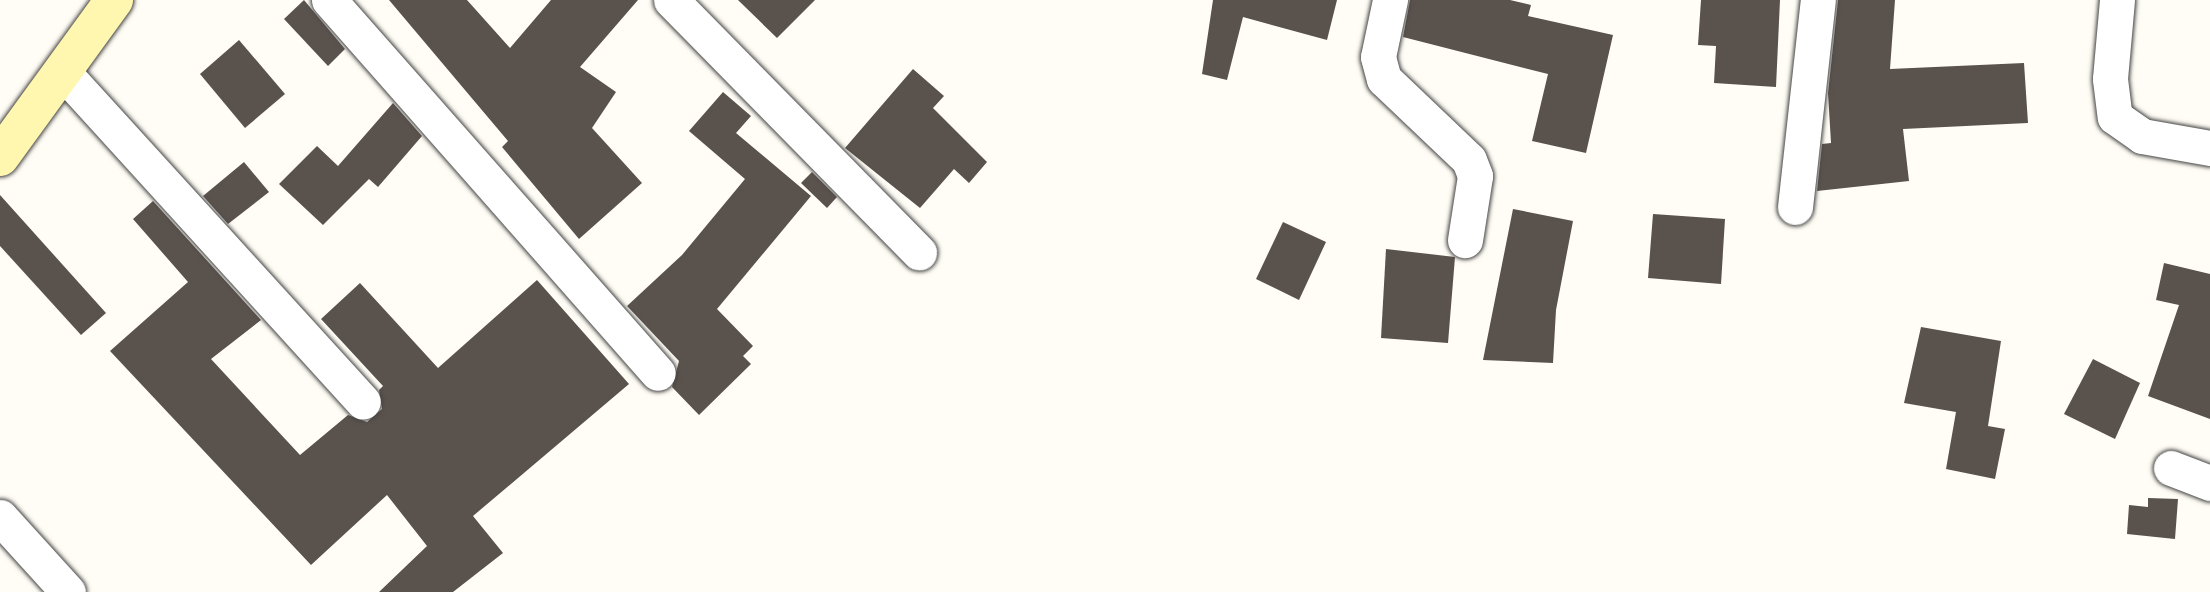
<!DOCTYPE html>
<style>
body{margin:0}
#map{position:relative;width:2210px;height:592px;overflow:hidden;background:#fffdf5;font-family:Lora,serif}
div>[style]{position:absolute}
.building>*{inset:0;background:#5a524d}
.roads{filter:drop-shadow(0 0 2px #444) drop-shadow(0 0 2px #444)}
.minor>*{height:35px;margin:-17.5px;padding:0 17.5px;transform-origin:17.5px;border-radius:17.5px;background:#fff}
.secondary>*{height:38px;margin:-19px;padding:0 19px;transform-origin:19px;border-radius:19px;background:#fff6b0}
span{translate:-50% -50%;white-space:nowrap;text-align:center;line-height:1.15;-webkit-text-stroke:7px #fff;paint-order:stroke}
</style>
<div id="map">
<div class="building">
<i style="clip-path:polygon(304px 0,345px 49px,328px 66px,284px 19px)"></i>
<i style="clip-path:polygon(389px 0,467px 0,510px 48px,551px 0,638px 0,580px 67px,616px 92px,592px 128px,642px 183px,579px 239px,502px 147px,508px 141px)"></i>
<i style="clip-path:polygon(738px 0,815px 0,777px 38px)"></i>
<i style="clip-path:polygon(1213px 0,1337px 0,1327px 40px,1243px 17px,1227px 80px,1202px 74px)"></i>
<i style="clip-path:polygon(1410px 0,1510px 0,1531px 5px,1528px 16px,1613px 35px,1586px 153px,1532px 141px,1548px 74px,1403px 37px)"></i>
<i style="clip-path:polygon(1701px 0,1780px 0,1776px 87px,1714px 83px,1716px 46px,1698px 45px)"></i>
<i style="clip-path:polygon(1838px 0,1895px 0,1890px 69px,2024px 63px,2028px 123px,1903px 129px,1909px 181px,1817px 191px,1822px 144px,1831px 143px,1828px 93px)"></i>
<i style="clip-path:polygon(239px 40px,285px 94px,245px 128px,200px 74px)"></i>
<i style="clip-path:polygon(913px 69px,944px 96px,933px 108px,987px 162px,969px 183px,954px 169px,920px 208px,845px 148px)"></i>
<i style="clip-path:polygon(723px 92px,751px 116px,736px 133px,811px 196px,717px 309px,753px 346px,743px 356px,751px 364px,699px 415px,672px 387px,679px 361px,627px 306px,682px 255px,745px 179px,689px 131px)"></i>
<i style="clip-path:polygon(393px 103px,422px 136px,378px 187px,369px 179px,323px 225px,279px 184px,317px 146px,338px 166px)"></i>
<i style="clip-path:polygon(244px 162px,269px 192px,228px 224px,203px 196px)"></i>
<i style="clip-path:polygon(812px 172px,837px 197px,827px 208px,801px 183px)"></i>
<i style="clip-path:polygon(0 195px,106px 313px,81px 335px,0 246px)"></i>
<i style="clip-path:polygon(153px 201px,261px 320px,211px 359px,300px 455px,348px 415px,367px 422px,382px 409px,379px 390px,383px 386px,321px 319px,360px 283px,438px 368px,537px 280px,629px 384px,473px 516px,503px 553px,453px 592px,379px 592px,427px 546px,387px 495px,311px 565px,110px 351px,188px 282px,133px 219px)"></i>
<i style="clip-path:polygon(1513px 209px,1573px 221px,1556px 310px,1553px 363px,1483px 360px)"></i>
<i style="clip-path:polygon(1653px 214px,1725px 219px,1721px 284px,1648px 278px)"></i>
<i style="clip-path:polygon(1283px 222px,1326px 242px,1299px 300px,1256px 279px)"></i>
<i style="clip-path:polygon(1386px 249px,1455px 257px,1448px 343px,1381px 338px)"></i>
<i style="clip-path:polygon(2164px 263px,2210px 274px,2210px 419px,2148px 396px,2179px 305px,2156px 300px)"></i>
<i style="clip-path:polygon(1921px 327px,2001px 341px,1988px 426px,2005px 429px,1995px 479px,1946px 469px,1956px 412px,1904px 403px)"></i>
<i style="clip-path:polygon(2093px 359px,2140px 383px,2115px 439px,2064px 414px)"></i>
<i style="clip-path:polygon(2148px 498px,2178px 499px,2175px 539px,2127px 534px,2129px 505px,2148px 507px)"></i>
</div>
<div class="roads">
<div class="minor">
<i style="left:329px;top:0;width:497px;rotate:48.6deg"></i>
<i style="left:671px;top:0;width:354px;rotate:45.5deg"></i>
<i style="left:1390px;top:0;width:58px;rotate:101.9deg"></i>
<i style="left:1378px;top:57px;width:23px;rotate:75deg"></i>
<i style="left:1384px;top:79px;width:117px;rotate:43.6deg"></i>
<i style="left:1469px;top:160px;width:17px;rotate:69deg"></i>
<i style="left:1475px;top:176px;width:65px;rotate:98.9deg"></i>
<i style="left:2117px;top:0;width:79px;rotate:95.1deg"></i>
<i style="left:2110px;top:79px;width:38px;rotate:83deg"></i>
<i style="left:2115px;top:117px;width:33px;rotate:35deg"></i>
<i style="left:2142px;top:136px;width:69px;rotate:10deg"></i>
<i style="left:62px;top:71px;width:447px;rotate:47.7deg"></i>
<i style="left:1795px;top:207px;width:208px;rotate:-83.7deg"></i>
<i style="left:2171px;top:468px;width:42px;rotate:21deg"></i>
<i style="left:0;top:517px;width:101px;rotate:47.8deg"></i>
</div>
<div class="secondary">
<i style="left:0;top:157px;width:194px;rotate:-54deg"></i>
</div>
</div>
</div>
